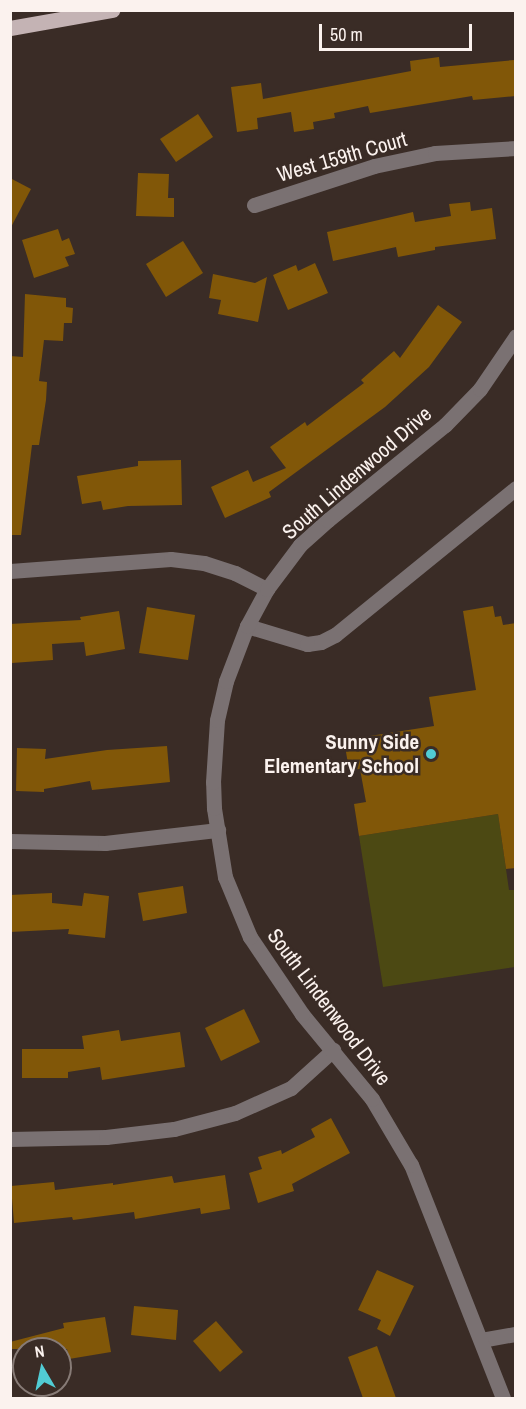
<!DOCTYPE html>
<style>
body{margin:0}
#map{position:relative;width:526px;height:1409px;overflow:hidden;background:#3a2c26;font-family:"Archivo Narrow",sans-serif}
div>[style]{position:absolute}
.green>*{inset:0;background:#4c4913}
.building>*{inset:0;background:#815708}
.minor>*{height:15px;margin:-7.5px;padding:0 7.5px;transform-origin:7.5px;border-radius:7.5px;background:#7a7172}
.major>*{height:15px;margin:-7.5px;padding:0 7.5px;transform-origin:7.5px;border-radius:7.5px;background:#c4b3b4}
.dots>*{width:16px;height:16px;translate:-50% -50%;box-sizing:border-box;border:3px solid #3a2c26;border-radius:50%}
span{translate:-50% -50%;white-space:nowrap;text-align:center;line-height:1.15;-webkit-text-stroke:5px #3a2c26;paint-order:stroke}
.street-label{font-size:21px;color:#fbf2ee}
.poi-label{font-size:21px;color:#fbf2ee;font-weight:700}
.right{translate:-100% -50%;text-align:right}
.frame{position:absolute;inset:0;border:12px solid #fbf2ee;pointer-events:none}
.north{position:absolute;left:12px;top:1337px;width:60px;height:60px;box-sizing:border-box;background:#3a2c26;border:2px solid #877b76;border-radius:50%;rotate:351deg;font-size:16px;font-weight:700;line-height:24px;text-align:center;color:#fbf2ee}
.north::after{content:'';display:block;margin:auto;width:21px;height:27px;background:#51ccd4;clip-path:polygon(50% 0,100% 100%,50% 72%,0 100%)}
.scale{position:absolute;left:319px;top:24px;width:153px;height:27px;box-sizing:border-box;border:3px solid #fbf2ee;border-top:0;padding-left:8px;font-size:18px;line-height:21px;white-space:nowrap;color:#fbf2ee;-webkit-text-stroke:4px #3a2c26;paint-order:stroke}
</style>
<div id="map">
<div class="green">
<i style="clip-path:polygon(498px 814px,509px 890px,515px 890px,515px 967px,383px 987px,359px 836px)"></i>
</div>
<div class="building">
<i style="clip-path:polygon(439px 57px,440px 67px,514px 60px,516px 96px,473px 100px,472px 96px,370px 113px,368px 106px,334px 113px,335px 118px,313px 122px,314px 129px,294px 132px,291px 112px,257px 118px,258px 129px,237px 132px,231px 87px,261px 83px,263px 99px,411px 71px,410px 61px)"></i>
<i style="clip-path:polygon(198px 114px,213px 137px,176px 162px,160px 139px)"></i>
<i style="clip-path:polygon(138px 173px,169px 174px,168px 198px,174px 198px,174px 217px,136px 216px)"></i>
<i style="clip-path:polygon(10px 178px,31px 189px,10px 229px)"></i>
<i style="clip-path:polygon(470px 202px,471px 211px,492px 208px,496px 239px,435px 247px,435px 250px,398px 257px,396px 247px,333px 261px,327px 232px,413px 212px,415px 222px,451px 216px,449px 204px)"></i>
<i style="clip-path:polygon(58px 229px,62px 241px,69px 238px,75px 254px,65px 257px,69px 266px,34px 278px,22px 240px)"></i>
<i style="clip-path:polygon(183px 241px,203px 273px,166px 297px,146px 264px)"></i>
<i style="clip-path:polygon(315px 263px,328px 293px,288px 310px,273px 275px,296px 265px,298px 271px)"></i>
<i style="clip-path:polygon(213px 274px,255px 283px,267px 277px,258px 322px,218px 314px,221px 300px,209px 298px)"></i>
<i style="clip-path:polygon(25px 294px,66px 298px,66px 307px,73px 308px,72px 323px,64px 323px,63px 341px,44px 340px,39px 381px,47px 382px,46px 400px,39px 445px,32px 445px,21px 535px,10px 535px,10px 356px,23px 357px)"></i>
<i style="clip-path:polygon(438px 305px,462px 322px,429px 367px,385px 407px,269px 492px,271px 497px,225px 518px,211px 487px,248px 470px,253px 482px,286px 468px,270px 447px,305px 422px,307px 426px,364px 383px,361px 380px,394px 351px,400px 358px)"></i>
<i style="clip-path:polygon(181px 460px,182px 505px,128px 506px,103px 510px,101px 501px,82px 504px,77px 476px,138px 466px,138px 461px)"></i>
<i style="clip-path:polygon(493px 606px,495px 617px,501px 616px,503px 625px,516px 623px,516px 868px,506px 869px,498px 814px,359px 836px,354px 804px,366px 802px,360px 769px,349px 770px,344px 740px,434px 726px,429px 697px,476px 690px,463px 611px)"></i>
<i style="clip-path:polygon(147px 607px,195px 615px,188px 660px,139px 653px)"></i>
<i style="clip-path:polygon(119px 611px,125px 649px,86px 656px,84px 642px,52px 644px,53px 660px,12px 663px,10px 624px,81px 620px,80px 617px)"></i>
<i style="clip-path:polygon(167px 746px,170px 782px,92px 790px,90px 781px,44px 789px,44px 792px,16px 791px,17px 748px,46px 749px,45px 759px,107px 750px)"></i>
<i style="clip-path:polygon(183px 886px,187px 913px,143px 921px,138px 893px)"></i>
<i style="clip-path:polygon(52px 893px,52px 903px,82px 906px,84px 893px,109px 896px,105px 938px,68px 934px,69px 929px,10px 932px,10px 895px)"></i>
<i style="clip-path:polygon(244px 1009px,260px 1042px,221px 1061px,205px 1028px)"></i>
<i style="clip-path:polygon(119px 1030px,121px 1041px,180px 1032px,185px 1067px,102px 1080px,100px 1067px,68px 1072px,68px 1078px,22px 1078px,22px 1049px,84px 1049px,82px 1036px)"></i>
<i style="clip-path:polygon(331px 1118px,350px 1153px,292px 1184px,294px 1191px,258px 1203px,249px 1173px,262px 1169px,258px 1157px,281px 1150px,282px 1154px,315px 1137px,311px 1129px)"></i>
<i style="clip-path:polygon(225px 1175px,230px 1209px,201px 1214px,200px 1208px,135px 1219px,134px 1212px,73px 1220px,72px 1217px,14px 1223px,11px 1186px,54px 1182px,55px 1190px,113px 1183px,113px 1185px,172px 1176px,174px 1183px)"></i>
<i style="clip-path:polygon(377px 1270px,414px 1286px,390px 1336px,377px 1329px,381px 1320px,358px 1310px)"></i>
<i style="clip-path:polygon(134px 1306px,178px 1310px,176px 1340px,131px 1335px)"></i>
<i style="clip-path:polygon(105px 1317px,111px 1352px,69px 1359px,67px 1349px,10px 1349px,10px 1342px,64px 1328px,63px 1323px)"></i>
<i style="clip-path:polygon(216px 1321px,243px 1352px,220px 1372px,193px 1341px)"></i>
<i style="clip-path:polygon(377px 1346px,396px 1398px,363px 1398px,348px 1357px)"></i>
</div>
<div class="minor">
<i style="left:254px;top:205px;width:126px;rotate:-18deg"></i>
<i style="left:374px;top:166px;width:62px;rotate:-12deg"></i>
<i style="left:435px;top:153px;width:81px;rotate:-3.5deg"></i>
<i style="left:10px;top:571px;width:161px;rotate:-4.3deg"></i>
<i style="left:171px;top:559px;width:33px;rotate:7deg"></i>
<i style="left:204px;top:563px;width:33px;rotate:18deg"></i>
<i style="left:235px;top:573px;width:36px;rotate:27deg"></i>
<i style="left:247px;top:626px;width:63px;rotate:16.7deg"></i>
<i style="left:307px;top:644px;width:14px;rotate:-8deg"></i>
<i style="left:321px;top:642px;width:16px;rotate:-27deg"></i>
<i style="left:335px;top:635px;width:233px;rotate:-39.1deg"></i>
<i style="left:10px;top:841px;width:95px;rotate:1.2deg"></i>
<i style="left:105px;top:843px;width:114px;rotate:-6.6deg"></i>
<i style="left:10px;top:1139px;width:96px;rotate:-1.2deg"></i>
<i style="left:106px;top:1137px;width:68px;rotate:-6.7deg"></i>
<i style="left:174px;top:1129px;width:63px;rotate:-14.7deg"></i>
<i style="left:235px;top:1113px;width:61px;rotate:-24.1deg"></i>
<i style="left:291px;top:1088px;width:57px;rotate:-42.1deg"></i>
<i style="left:481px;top:1340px;width:36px;rotate:-10deg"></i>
<i style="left:503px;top:1398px;width:251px;rotate:-111.5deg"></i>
<i style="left:411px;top:1165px;width:77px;rotate:-120.6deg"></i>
<i style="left:372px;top:1099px;width:110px;rotate:-129.5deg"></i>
<i style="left:302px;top:1014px;width:93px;rotate:-124deg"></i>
<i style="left:250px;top:937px;width:65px;rotate:-112.6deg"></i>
<i style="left:225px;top:877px;width:70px;rotate:-99.1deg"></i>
<i style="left:214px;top:808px;width:26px;rotate:-92deg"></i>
<i style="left:213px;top:782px;width:62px;rotate:-86.3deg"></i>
<i style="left:217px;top:720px;width:40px;rotate:-77deg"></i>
<i style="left:226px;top:681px;width:59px;rotate:-69.1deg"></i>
<i style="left:247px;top:626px;width:42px;rotate:-61.6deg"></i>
<i style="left:267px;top:589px;width:55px;rotate:-53.1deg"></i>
<i style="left:300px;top:545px;width:38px;rotate:-42deg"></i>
<i style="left:328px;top:520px;width:151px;rotate:-39.1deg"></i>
<i style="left:445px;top:425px;width:50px;rotate:-45.8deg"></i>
<i style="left:480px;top:389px;width:64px;rotate:-55.8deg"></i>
</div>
<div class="major">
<i style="left:10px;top:28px;width:104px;rotate:-10deg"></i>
</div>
<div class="dots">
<i style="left:431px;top:754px;background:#51ccd4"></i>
</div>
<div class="street-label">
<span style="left:342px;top:157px;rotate:-16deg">West 159th Court</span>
<span style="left:357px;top:473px;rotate:-41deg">South Lindenwood Drive</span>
<span style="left:329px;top:1007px;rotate:53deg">South Lindenwood Drive</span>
</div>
<div class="poi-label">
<span class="right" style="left:419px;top:754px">Sunny Side<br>Elementary School</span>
</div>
<div class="frame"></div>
<div class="north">N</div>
<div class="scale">50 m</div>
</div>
